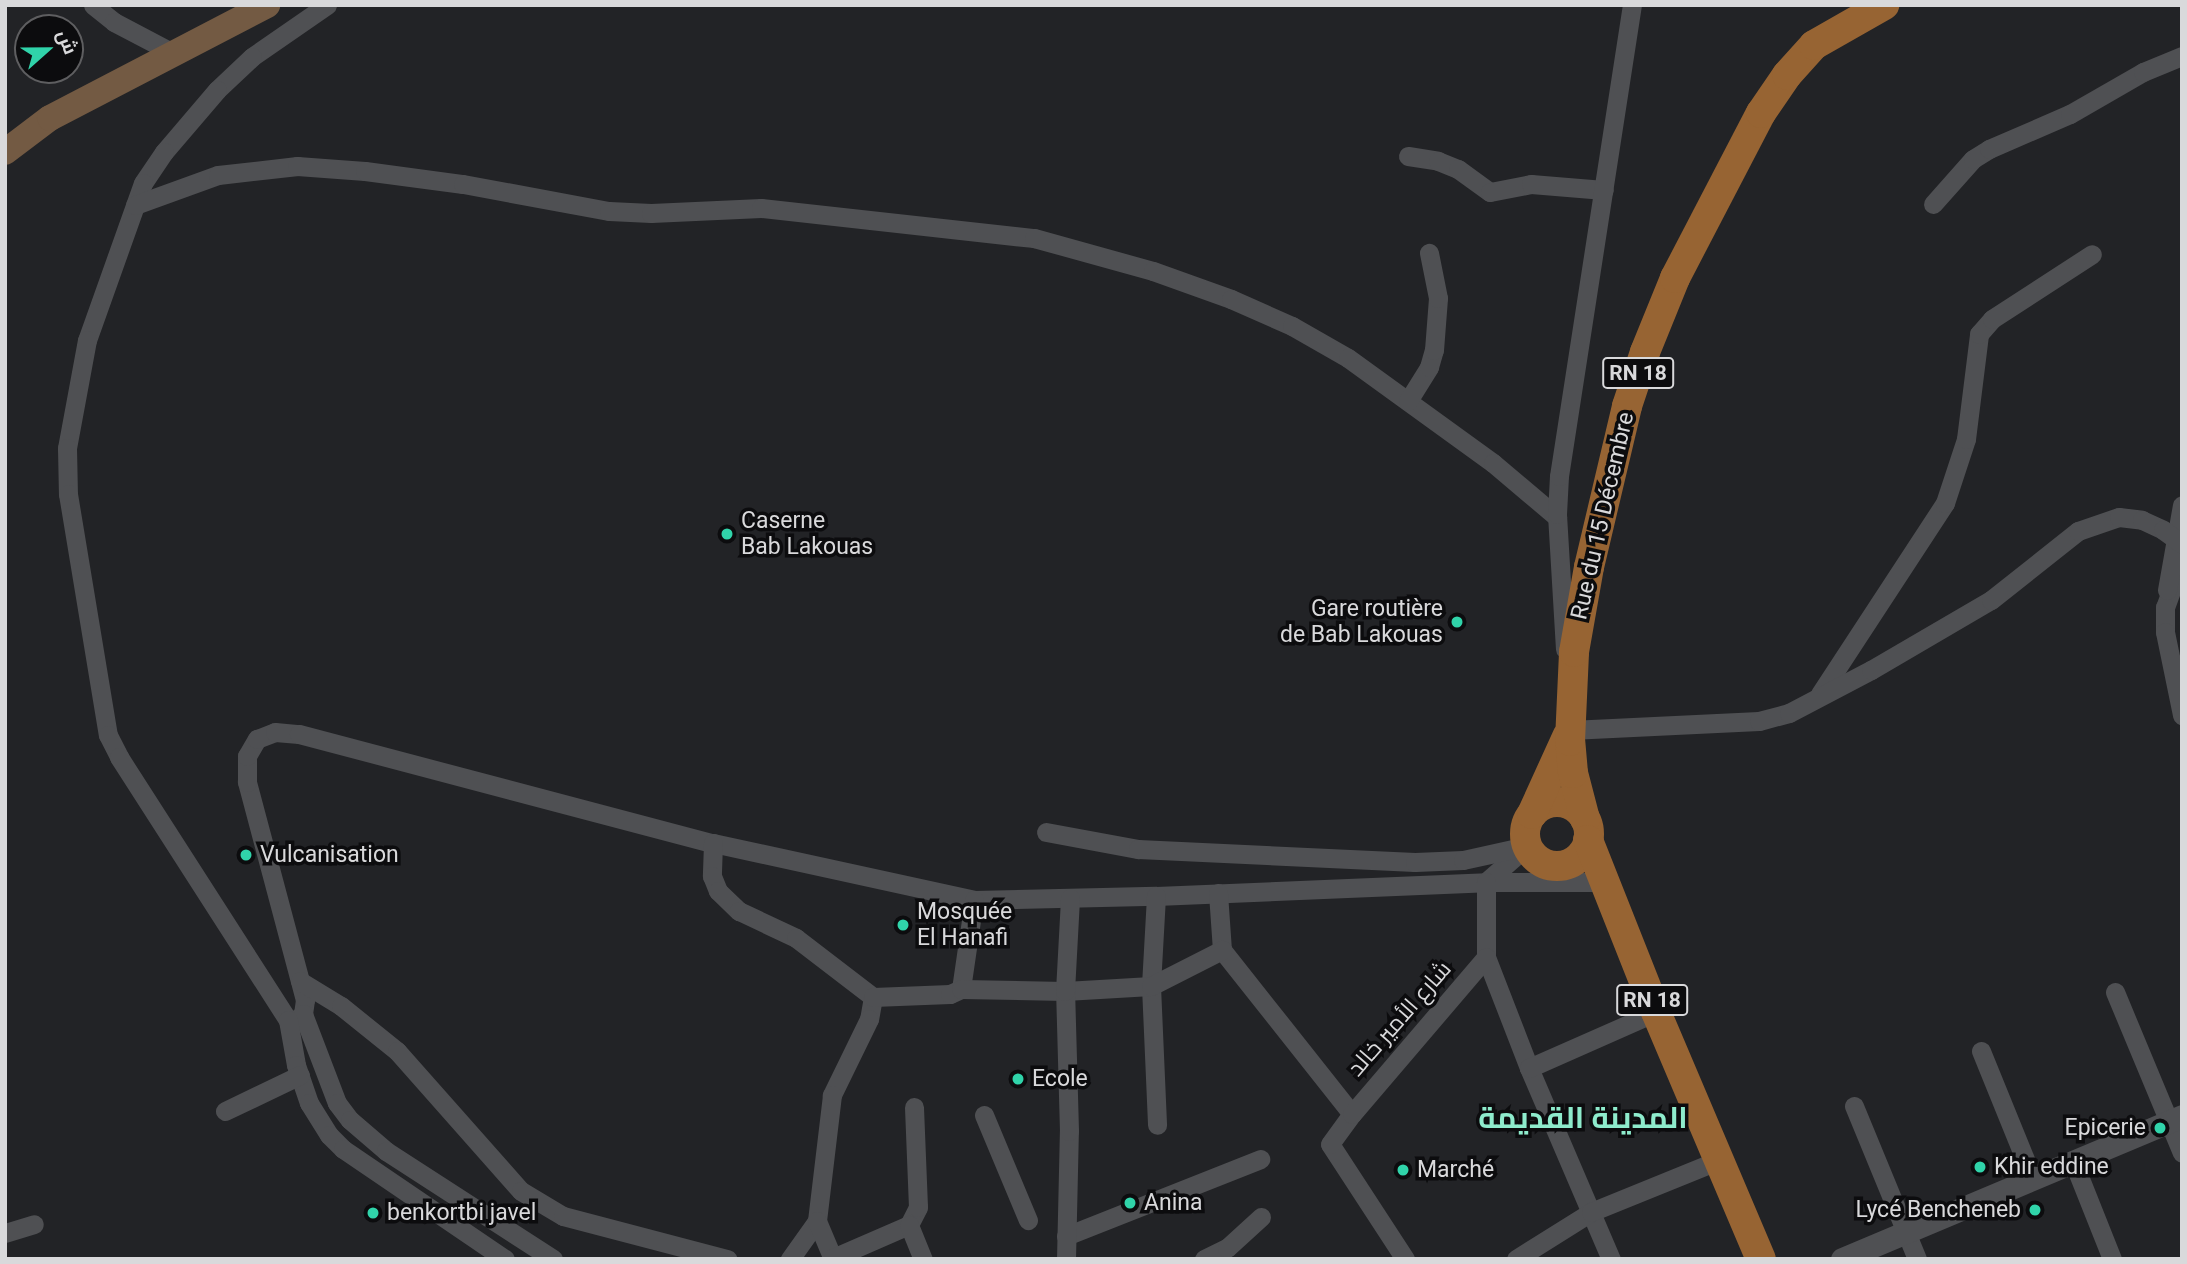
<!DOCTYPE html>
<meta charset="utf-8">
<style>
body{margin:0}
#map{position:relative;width:2187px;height:1264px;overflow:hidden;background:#222326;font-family:Roboto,Cairo,sans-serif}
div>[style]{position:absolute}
.minor>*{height:19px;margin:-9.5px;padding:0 9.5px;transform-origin:9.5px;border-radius:9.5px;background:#4f5053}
.tertiary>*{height:23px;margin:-11.5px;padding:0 11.5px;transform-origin:11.5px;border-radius:11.5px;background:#4f5053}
.secondary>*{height:26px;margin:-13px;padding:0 13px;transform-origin:13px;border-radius:13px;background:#735a43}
.primary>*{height:30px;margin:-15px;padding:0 15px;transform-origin:15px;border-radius:15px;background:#976433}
.primary>.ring{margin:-15px;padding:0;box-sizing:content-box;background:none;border:30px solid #976433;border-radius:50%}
.dots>*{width:19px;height:19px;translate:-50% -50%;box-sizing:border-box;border:4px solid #0c0c0e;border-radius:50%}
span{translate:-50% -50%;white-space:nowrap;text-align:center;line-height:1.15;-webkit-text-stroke:7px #0c0c0e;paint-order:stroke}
.shield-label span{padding:2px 5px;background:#0c0c0e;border:2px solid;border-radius:5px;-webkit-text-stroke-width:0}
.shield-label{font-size:21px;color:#d9d9db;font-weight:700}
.street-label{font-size:23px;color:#d9d9db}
.poi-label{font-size:23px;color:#d9d9db}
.left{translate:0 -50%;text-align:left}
.right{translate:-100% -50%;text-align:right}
.district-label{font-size:30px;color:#8eebcc;font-weight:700}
.frame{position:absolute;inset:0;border:7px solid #d9d9db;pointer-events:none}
.north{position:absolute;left:14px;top:14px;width:70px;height:70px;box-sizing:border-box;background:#0c0c0e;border:2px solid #5e5e60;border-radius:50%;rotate:69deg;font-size:19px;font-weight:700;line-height:28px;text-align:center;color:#d9d9db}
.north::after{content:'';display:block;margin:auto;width:24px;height:32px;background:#30d4aa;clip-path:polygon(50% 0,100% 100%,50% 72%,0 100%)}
</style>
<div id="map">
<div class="minor">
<i style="left:93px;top:5px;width:27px;rotate:39deg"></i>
<i style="left:114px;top:22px;width:67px;rotate:27.7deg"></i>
<i style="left:327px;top:5px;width:91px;rotate:145.3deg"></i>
<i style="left:252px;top:57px;width:48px;rotate:136.7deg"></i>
<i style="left:217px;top:90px;width:82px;rotate:130.5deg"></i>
<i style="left:164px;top:152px;width:37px;rotate:124deg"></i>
<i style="left:143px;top:183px;width:167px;rotate:109.6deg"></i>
<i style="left:87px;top:340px;width:110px;rotate:100.5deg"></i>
<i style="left:67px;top:448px;width:46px;rotate:88.8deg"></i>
<i style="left:68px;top:494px;width:244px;rotate:80.6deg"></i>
<i style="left:108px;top:735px;width:25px;rotate:63deg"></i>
<i style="left:119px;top:757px;width:313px;rotate:57.3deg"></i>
<i style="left:288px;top:1020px;width:7px;rotate:8deg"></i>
<i style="left:295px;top:1021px;width:11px;rotate:-41deg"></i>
<i style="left:303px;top:1014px;width:14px;rotate:-82deg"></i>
<i style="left:305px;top:1000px;width:226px;rotate:-104.9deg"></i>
<i style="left:247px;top:782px;width:26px;rotate:-90deg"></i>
<i style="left:247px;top:756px;width:20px;rotate:-60deg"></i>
<i style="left:257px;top:739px;width:19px;rotate:-21deg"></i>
<i style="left:275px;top:732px;width:24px;rotate:5deg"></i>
<i style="left:299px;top:734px;width:428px;rotate:14.8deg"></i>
<i style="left:713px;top:843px;width:267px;rotate:12.3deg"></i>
<i style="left:974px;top:900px;width:182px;rotate:-1.3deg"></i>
<i style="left:1156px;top:896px;width:330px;rotate:-2.4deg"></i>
<i style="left:1486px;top:882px;width:55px;rotate:-41.3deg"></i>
<i style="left:1408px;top:156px;width:30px;rotate:9deg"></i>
<i style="left:1438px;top:161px;width:22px;rotate:22deg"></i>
<i style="left:1458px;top:169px;width:39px;rotate:36deg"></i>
<i style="left:1490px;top:192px;width:42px;rotate:-11deg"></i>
<i style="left:1531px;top:184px;width:73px;rotate:4.7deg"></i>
<i style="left:1933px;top:204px;width:60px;rotate:-48.4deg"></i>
<i style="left:1973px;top:159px;width:19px;rotate:-32deg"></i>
<i style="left:1989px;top:149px;width:88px;rotate:-23.4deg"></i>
<i style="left:2070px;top:114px;width:84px;rotate:-29.9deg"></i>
<i style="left:2143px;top:72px;width:42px;rotate:-22.3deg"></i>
<i style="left:135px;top:205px;width:88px;rotate:-19.9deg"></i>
<i style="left:218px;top:175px;width:80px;rotate:-6.5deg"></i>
<i style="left:297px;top:166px;width:68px;rotate:4.2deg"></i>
<i style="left:365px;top:171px;width:99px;rotate:7.6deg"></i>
<i style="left:463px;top:184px;width:148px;rotate:10.5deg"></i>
<i style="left:609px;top:211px;width:42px;rotate:2.7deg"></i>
<i style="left:651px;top:213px;width:110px;rotate:-2.6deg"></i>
<i style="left:761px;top:208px;width:275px;rotate:6.3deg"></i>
<i style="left:1034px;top:238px;width:123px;rotate:15.5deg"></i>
<i style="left:1153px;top:271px;width:83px;rotate:19.7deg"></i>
<i style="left:1231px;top:299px;width:67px;rotate:23.9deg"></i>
<i style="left:1292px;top:326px;width:64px;rotate:29.7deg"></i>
<i style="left:1348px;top:358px;width:179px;rotate:35.9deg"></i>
<i style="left:1493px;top:463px;width:84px;rotate:40.2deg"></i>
<i style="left:1408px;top:401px;width:40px;rotate:-58deg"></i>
<i style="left:1429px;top:367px;width:18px;rotate:-74deg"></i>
<i style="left:1434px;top:350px;width:52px;rotate:-85.6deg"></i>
<i style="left:1438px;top:298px;width:46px;rotate:-101.3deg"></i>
<i style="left:2182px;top:573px;width:10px;rotate:135deg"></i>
<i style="left:2175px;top:580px;width:29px;rotate:110deg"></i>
<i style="left:2165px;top:607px;width:25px;rotate:90deg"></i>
<i style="left:2165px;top:632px;width:85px;rotate:78.4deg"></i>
<i style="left:2167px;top:590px;width:86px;rotate:-80deg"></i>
<i style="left:1565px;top:649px;width:135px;rotate:-93.4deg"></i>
<i style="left:1557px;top:514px;width:38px;rotate:-87deg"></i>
<i style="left:1559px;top:476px;width:477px;rotate:-81.2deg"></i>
<i style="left:1820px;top:694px;width:228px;rotate:-56.8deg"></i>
<i style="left:1945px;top:503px;width:67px;rotate:-71.8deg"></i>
<i style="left:1966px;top:439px;width:106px;rotate:-82.9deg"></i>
<i style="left:1979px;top:334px;width:20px;rotate:-49deg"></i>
<i style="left:1992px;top:319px;width:119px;rotate:-33deg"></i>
<i style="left:1570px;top:721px;width:9px;rotate:90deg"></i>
<i style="left:1570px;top:730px;width:189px;rotate:-2.7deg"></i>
<i style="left:1759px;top:721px;width:31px;rotate:-15deg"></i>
<i style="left:1789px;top:713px;width:93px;rotate:-27.7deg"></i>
<i style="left:1871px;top:670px;width:139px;rotate:-30.3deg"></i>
<i style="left:1991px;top:600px;width:111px;rotate:-38.4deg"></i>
<i style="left:2078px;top:531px;width:43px;rotate:-18.9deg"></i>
<i style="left:2119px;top:517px;width:23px;rotate:7deg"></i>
<i style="left:2142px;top:520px;width:23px;rotate:25deg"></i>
<i style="left:2163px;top:530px;width:24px;rotate:36deg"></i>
<i style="left:1046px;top:832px;width:94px;rotate:10.5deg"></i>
<i style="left:1138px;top:849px;width:277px;rotate:2.7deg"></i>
<i style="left:1415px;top:862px;width:48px;rotate:-2.4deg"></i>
<i style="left:1463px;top:860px;width:60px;rotate:-12.4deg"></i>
<i style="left:713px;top:843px;width:33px;rotate:92deg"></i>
<i style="left:712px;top:876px;width:16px;rotate:68deg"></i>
<i style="left:718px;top:891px;width:29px;rotate:44deg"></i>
<i style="left:739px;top:911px;width:63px;rotate:25.3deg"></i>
<i style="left:796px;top:938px;width:97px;rotate:37.5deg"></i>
<i style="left:873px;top:997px;width:22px;rotate:100deg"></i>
<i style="left:869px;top:1019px;width:85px;rotate:116deg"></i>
<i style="left:832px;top:1095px;width:127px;rotate:96.8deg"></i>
<i style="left:817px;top:1221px;width:47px;rotate:125.4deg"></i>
<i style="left:1606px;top:882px;width:120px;rotate:180deg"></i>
<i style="left:1486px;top:882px;width:75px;rotate:90deg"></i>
<i style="left:1486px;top:957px;width:119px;rotate:68.8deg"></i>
<i style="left:1529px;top:1068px;width:208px;rotate:66.8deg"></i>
<i style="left:1218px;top:893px;width:57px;rotate:86deg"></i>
<i style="left:1222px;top:950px;width:209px;rotate:51.6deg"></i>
<i style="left:1156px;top:896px;width:90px;rotate:93.2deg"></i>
<i style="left:1151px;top:986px;width:139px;rotate:87.5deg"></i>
<i style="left:300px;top:981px;width:48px;rotate:31.4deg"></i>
<i style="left:341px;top:1006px;width:72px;rotate:38.8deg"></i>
<i style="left:397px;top:1051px;width:187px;rotate:48.5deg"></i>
<i style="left:521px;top:1191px;width:49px;rotate:30.8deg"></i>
<i style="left:563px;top:1216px;width:170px;rotate:14.7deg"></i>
<i style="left:961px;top:989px;width:90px;rotate:-81.7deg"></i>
<i style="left:2115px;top:992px;width:174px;rotate:67.4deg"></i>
<i style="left:873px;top:997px;width:77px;rotate:-2.2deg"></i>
<i style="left:950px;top:994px;width:12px;rotate:-24deg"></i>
<i style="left:961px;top:989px;width:104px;rotate:1.1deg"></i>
<i style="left:1065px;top:991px;width:86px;rotate:-3.3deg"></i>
<i style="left:1151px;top:986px;width:80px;rotate:-26.9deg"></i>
<i style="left:303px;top:1014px;width:95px;rotate:69.1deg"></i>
<i style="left:337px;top:1103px;width:21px;rotate:53deg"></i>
<i style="left:350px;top:1120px;width:48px;rotate:40.7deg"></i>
<i style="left:386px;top:1151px;width:199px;rotate:32.9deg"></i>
<i style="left:288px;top:1020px;width:46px;rotate:79.9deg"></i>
<i style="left:296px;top:1065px;width:40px;rotate:71.1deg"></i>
<i style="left:309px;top:1103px;width:38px;rotate:58deg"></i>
<i style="left:329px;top:1135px;width:20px;rotate:45deg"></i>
<i style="left:343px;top:1149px;width:196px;rotate:34.2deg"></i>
<i style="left:1981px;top:1051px;width:138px;rotate:67.9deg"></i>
<i style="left:1529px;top:1068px;width:139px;rotate:-23.8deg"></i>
<i style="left:1854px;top:1106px;width:165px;rotate:67.6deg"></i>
<i style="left:225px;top:1111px;width:83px;rotate:-25.6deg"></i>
<i style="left:984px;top:1115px;width:114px;rotate:67.3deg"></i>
<i style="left:2073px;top:1161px;width:105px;rotate:68.3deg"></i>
<i style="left:817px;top:1221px;width:41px;rotate:67.2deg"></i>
<i style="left:909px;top:1225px;width:20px;rotate:-63deg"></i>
<i style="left:918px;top:1207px;width:100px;rotate:-92.3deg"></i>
<i style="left:5px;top:1233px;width:30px;rotate:-17deg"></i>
<i style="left:1066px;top:1236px;width:209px;rotate:-21.6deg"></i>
<i style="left:833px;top:1258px;width:83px;rotate:-23.5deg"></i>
<i style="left:909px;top:1225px;width:37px;rotate:68deg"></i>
<i style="left:1066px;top:1259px;width:128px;rotate:-88.7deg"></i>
<i style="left:1069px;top:1131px;width:140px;rotate:-91.6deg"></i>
<i style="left:1065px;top:991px;width:93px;rotate:-86.9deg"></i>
<i style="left:1204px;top:1259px;width:25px;rotate:-26deg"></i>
<i style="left:1227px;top:1248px;width:46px;rotate:-42.4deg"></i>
<i style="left:1405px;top:1259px;width:137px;rotate:-123.1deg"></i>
<i style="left:1330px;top:1144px;width:37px;rotate:-54deg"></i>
<i style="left:1352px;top:1114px;width:206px;rotate:-49.5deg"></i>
<i style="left:1516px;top:1259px;width:89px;rotate:-32.1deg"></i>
<i style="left:1591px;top:1212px;width:138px;rotate:-22.1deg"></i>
</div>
<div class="tertiary">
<i style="left:1842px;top:1259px;width:369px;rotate:-22.8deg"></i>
</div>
<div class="secondary">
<i style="left:5px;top:152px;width:56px;rotate:-37.1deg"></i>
<i style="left:50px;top:118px;width:245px;rotate:-27.5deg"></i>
</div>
<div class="primary">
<i class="ring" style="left:1525px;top:802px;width:34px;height:34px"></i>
<i style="left:1532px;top:814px;width:85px;rotate:-65.6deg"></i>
<i style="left:1585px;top:819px;width:48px;rotate:-104.6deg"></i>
<i style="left:1573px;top:773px;width:32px;rotate:-95deg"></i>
<i style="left:1570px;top:741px;width:89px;rotate:-87.4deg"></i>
<i style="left:1574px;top:652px;width:86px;rotate:-80deg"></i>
<i style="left:1589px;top:567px;width:165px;rotate:-76.7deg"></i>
<i style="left:1627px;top:406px;width:57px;rotate:-71.6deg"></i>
<i style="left:1645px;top:352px;width:80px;rotate:-67.9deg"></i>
<i style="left:1675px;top:278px;width:186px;rotate:-62.5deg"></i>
<i style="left:1761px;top:113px;width:46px;rotate:-55.6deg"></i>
<i style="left:1787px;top:75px;width:40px;rotate:-48deg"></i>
<i style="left:1814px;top:45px;width:81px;rotate:-29.7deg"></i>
<i style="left:1588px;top:840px;width:185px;rotate:68.4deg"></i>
<i style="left:1656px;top:1012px;width:268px;rotate:67deg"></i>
</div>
<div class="dots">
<i style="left:727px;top:534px;background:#30d4aa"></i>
<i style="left:1457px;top:622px;background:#30d4aa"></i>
<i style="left:246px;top:855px;background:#30d4aa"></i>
<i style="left:903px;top:925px;background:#30d4aa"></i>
<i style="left:1018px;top:1079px;background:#30d4aa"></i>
<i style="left:2160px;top:1128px;background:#30d4aa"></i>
<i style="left:1980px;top:1167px;background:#30d4aa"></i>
<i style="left:1403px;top:1170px;background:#30d4aa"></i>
<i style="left:1130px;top:1203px;background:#30d4aa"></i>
<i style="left:2035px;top:1210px;background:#30d4aa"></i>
<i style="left:373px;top:1213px;background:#30d4aa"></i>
</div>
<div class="shield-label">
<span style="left:1638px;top:373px">RN 18</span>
<span style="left:1652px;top:1000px">RN 18</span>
</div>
<div class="street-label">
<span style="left:1603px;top:516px;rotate:-77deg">Rue du 15 Décembre</span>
<span style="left:1400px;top:1019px;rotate:-49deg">شارع الأمير خالد</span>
</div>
<div class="poi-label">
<span class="left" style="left:741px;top:534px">Caserne<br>Bab Lakouas</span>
<span class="right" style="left:1443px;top:622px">Gare routière<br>de Bab Lakouas</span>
<span class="left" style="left:260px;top:855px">Vulcanisation</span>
<span class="left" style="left:917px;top:925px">Mosquée<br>El Hanafi</span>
<span class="left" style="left:1032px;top:1079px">Ecole</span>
<span class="right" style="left:2146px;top:1128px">Epicerie</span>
<span class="left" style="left:1994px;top:1167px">Khir eddine</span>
<span class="left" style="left:1417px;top:1170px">Marché</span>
<span class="left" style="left:1144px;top:1203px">Anina</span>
<span class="right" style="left:2021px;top:1210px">Lycé Bencheneb</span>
<span class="left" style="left:387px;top:1213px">benkortbi javel</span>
</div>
<div class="district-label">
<span style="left:1583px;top:1118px">المدينة القديمة</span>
</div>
<div class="frame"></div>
<div class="north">ش</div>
</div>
